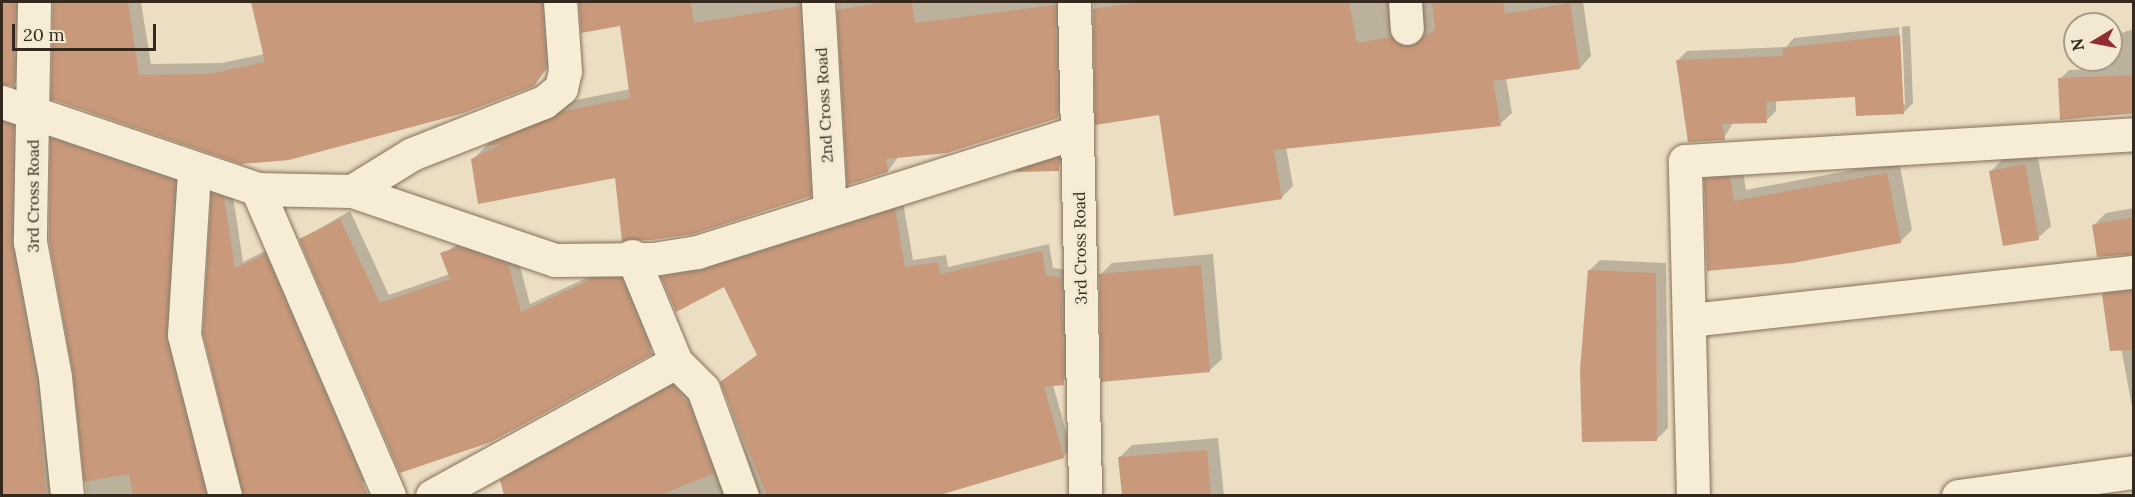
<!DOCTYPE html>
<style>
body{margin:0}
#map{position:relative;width:2135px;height:497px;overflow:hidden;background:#ebdec3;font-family:Lora,serif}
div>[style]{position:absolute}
.shadow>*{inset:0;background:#0003}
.building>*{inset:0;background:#c8997b}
.roads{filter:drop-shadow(0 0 2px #84705b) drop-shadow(0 0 2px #84705b)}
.minor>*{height:33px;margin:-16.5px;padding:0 16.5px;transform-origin:16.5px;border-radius:16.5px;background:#f7ecd5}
span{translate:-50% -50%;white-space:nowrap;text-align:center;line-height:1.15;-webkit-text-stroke:5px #f3e9d2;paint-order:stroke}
.street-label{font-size:16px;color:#35291e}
.frame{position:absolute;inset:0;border:3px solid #35291e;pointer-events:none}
.north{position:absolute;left:2063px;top:12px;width:60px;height:60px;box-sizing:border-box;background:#f3e9d2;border:2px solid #a79c8a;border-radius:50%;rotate:260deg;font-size:16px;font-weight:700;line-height:24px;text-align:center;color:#35291e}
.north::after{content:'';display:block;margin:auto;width:21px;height:27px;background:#902e31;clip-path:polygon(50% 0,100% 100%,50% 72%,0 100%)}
.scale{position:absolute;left:12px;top:24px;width:144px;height:27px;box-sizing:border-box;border:3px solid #35291e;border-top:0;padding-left:8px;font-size:18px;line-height:21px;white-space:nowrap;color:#35291e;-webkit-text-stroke:4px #f3e9d2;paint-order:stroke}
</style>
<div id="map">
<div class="shadow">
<i style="clip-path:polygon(2px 2px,23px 2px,21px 77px,13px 85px,2px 85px)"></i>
<i style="clip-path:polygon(54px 2px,141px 2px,151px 64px,222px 63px,264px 54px,252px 2px,555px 2px,557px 56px,534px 84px,53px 98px)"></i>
<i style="clip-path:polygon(579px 2px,811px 2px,822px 183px,810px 195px,473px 159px,498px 134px,576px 100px,631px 89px,621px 24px,582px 31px)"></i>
<i style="clip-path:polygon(838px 2px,1067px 2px,1069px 105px,1057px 117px,899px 156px,888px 171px,849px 183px)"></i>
<i style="clip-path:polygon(1094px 2px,1399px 2px,1421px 36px,1423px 2px,1583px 2px,1591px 56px,1580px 68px,1506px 78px,1512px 113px,1500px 124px,1286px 147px,1293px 186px,1281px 198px,1160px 113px,1097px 123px)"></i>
<i style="clip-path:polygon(evenodd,1910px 26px,1913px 103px,1903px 113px,1856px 96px,1776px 100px,1776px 111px,1766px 121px,1733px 123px,1724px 138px,1677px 61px,1687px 51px,1786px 47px,1794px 38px,1910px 26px,1899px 27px,1902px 27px,1905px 105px,1902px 105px,1899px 27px)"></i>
<i style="clip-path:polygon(2134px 29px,2134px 114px,2061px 118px,2060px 79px,2069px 70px,2109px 68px,2111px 36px)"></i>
<i style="clip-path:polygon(2px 109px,21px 118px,59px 496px,2px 496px)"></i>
<i style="clip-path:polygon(60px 131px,182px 173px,218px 496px,87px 496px,52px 139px)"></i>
<i style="clip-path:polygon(1065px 152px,1058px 170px,1016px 170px,1021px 166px)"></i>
<i style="clip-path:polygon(2037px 153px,2051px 226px,2038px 238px,1991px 171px,2003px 159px)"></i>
<i style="clip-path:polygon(1899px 161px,1912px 230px,1900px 242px,1793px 262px,1706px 179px,1718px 167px,1742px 166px,1746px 190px)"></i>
<i style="clip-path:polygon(221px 186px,232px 190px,243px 262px,273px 247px,371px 475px,363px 483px,327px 496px,244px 496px,213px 194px)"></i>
<i style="clip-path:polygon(903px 202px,913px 260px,946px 255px,948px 267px,1049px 244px,1053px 268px,1069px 270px,1071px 376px,1053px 385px,1071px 449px,1063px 457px,926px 496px,760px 496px,722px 383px,758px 354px,725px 285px,663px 277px,670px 269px)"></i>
<i style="clip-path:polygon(2134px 208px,2134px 254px,2098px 256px,2094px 225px,2106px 213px)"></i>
<i style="clip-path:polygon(350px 211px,389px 295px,450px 274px,442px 254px,468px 238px,517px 255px,530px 304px,604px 270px,630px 270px,661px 343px,490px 441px,301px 239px)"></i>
<i style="clip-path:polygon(1213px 254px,1222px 359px,1209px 371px,1100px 275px,1112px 263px)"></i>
<i style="clip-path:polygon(1600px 260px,1666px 263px,1668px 428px,1657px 439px,1589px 271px)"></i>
<i style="clip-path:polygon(2134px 280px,2134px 417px,2120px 342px,2103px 295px,2116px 283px)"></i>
<i style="clip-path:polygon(681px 378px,733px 496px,506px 496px,502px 480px,510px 472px)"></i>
<i style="clip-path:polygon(1218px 438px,1224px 496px,1123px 496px,1120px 457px,1132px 445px)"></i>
</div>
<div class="building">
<i style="clip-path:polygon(53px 2px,128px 2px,139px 75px,209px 74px,265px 62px,251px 2px,542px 2px,546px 69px,534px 86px,464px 113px,289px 160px,241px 164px,51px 99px)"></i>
<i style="clip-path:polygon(579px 2px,691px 2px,694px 23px,799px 6px,811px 196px,693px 234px,651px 240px,622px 241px,615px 178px,478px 204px,471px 159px,502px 144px,484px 146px,563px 111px,630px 98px,620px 26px,581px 33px)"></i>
<i style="clip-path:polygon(886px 2px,912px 2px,915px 23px,1055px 5px,1058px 118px,947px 153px,886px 159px,888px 172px,847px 185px,837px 10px)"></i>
<i style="clip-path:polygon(1141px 2px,1349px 2px,1357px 43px,1391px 37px,1408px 47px,1435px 30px,1432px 2px,1503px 2px,1505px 14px,1570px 3px,1580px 69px,1493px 81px,1501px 126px,1274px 150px,1282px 199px,1174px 216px,1159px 115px,1095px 125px,1093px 9px)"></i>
<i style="clip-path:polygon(15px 3px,14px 86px,2px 84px,2px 4px)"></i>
<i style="clip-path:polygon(1900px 35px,1904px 114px,1856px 116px,1855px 97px,1766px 102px,1767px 123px,1722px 124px,1725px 140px,1688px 142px,1676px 60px,1783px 56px,1783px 48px)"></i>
<i style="clip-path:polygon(2133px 75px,2133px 113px,2060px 120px,2058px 78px)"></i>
<i style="clip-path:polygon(2px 122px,13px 126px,12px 245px,36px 380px,46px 495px,2px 495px)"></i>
<i style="clip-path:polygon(50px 138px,175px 181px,166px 339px,206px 495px,133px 495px,129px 474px,84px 482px,73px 374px,49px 240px)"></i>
<i style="clip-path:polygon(1059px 157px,1059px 171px,1012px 172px)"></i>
<i style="clip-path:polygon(2025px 164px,2039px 240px,2003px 246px,1989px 171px)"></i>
<i style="clip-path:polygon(1887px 173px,1901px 243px,1793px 263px,1707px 271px,1704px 179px,1730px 177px,1734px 201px)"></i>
<i style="clip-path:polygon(211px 193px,224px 198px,235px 268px,265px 254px,368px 495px,243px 495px,203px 333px)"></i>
<i style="clip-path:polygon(895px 209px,905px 267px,938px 262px,940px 274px,1042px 251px,1046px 275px,1061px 278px,1064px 385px,1044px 387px,1064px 458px,940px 495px,767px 495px,720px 382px,757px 355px,724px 287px,676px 312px,661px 277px,703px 270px)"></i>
<i style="clip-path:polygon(2133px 217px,2133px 254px,2097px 257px,2092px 225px)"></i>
<i style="clip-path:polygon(340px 219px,380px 303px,450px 279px,440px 253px,458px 247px,508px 264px,521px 312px,594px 278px,621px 278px,652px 354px,491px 442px,400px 473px,299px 239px)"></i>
<i style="clip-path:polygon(1201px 265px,1210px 372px,1101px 382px,1099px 274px)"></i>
<i style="clip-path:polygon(1588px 270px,1656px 273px,1657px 441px,1582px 442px,1580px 370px)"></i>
<i style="clip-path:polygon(2133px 291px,2133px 350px,2110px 351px,2102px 294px)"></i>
<i style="clip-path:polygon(673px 385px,689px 405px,714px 473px,661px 495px,504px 495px,500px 480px)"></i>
<i style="clip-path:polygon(1207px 450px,1211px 495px,1122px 495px,1118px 457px)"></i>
</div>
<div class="roads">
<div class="minor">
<i style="left:34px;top:2px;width:240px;rotate:91deg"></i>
<i style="left:30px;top:242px;width:137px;rotate:79.5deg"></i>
<i style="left:55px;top:377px;width:120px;rotate:84.2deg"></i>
<i style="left:818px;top:2px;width:206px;rotate:86.7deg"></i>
<i style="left:1074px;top:2px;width:494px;rotate:88.7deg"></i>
<i style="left:1405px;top:2px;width:26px;rotate:86deg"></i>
<i style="left:2px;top:102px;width:269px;rotate:18.8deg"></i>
<i style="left:257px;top:189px;width:95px;rotate:1.2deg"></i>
<i style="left:352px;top:191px;width:70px;rotate:-31.7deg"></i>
<i style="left:412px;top:154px;width:142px;rotate:-21.5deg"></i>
<i style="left:544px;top:102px;width:22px;rotate:-39deg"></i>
<i style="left:561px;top:88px;width:17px;rotate:-77deg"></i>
<i style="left:565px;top:71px;width:69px;rotate:-94.1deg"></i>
<i style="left:194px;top:171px;width:164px;rotate:93.5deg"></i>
<i style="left:184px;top:335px;width:166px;rotate:75.7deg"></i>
<i style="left:257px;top:189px;width:334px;rotate:66.7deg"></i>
<i style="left:352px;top:191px;width:214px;rotate:18.8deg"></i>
<i style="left:555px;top:260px;width:98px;rotate:-0.6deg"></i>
<i style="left:653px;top:259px;width:45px;rotate:-9deg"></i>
<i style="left:697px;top:252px;width:398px;rotate:-17.5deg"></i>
<i style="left:632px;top:256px;width:115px;rotate:67.5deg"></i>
<i style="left:1689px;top:320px;width:448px;rotate:-6.2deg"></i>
<i style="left:432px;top:496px;width:278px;rotate:-28.8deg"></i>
<i style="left:676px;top:362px;width:38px;rotate:45deg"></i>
<i style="left:703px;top:389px;width:114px;rotate:70deg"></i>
<i style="left:1693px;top:496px;width:335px;rotate:-91.4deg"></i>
<i style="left:1685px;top:161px;width:450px;rotate:-3.4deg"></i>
<i style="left:1958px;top:496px;width:178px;rotate:-7.8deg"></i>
</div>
</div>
<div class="street-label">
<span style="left:824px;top:105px;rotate:-93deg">2nd Cross Road</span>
<span style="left:33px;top:196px;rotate:-90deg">3rd Cross Road</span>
<span style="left:1080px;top:248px;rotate:-91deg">3rd Cross Road</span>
</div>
<div class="frame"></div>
<div class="north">N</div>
<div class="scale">20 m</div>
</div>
